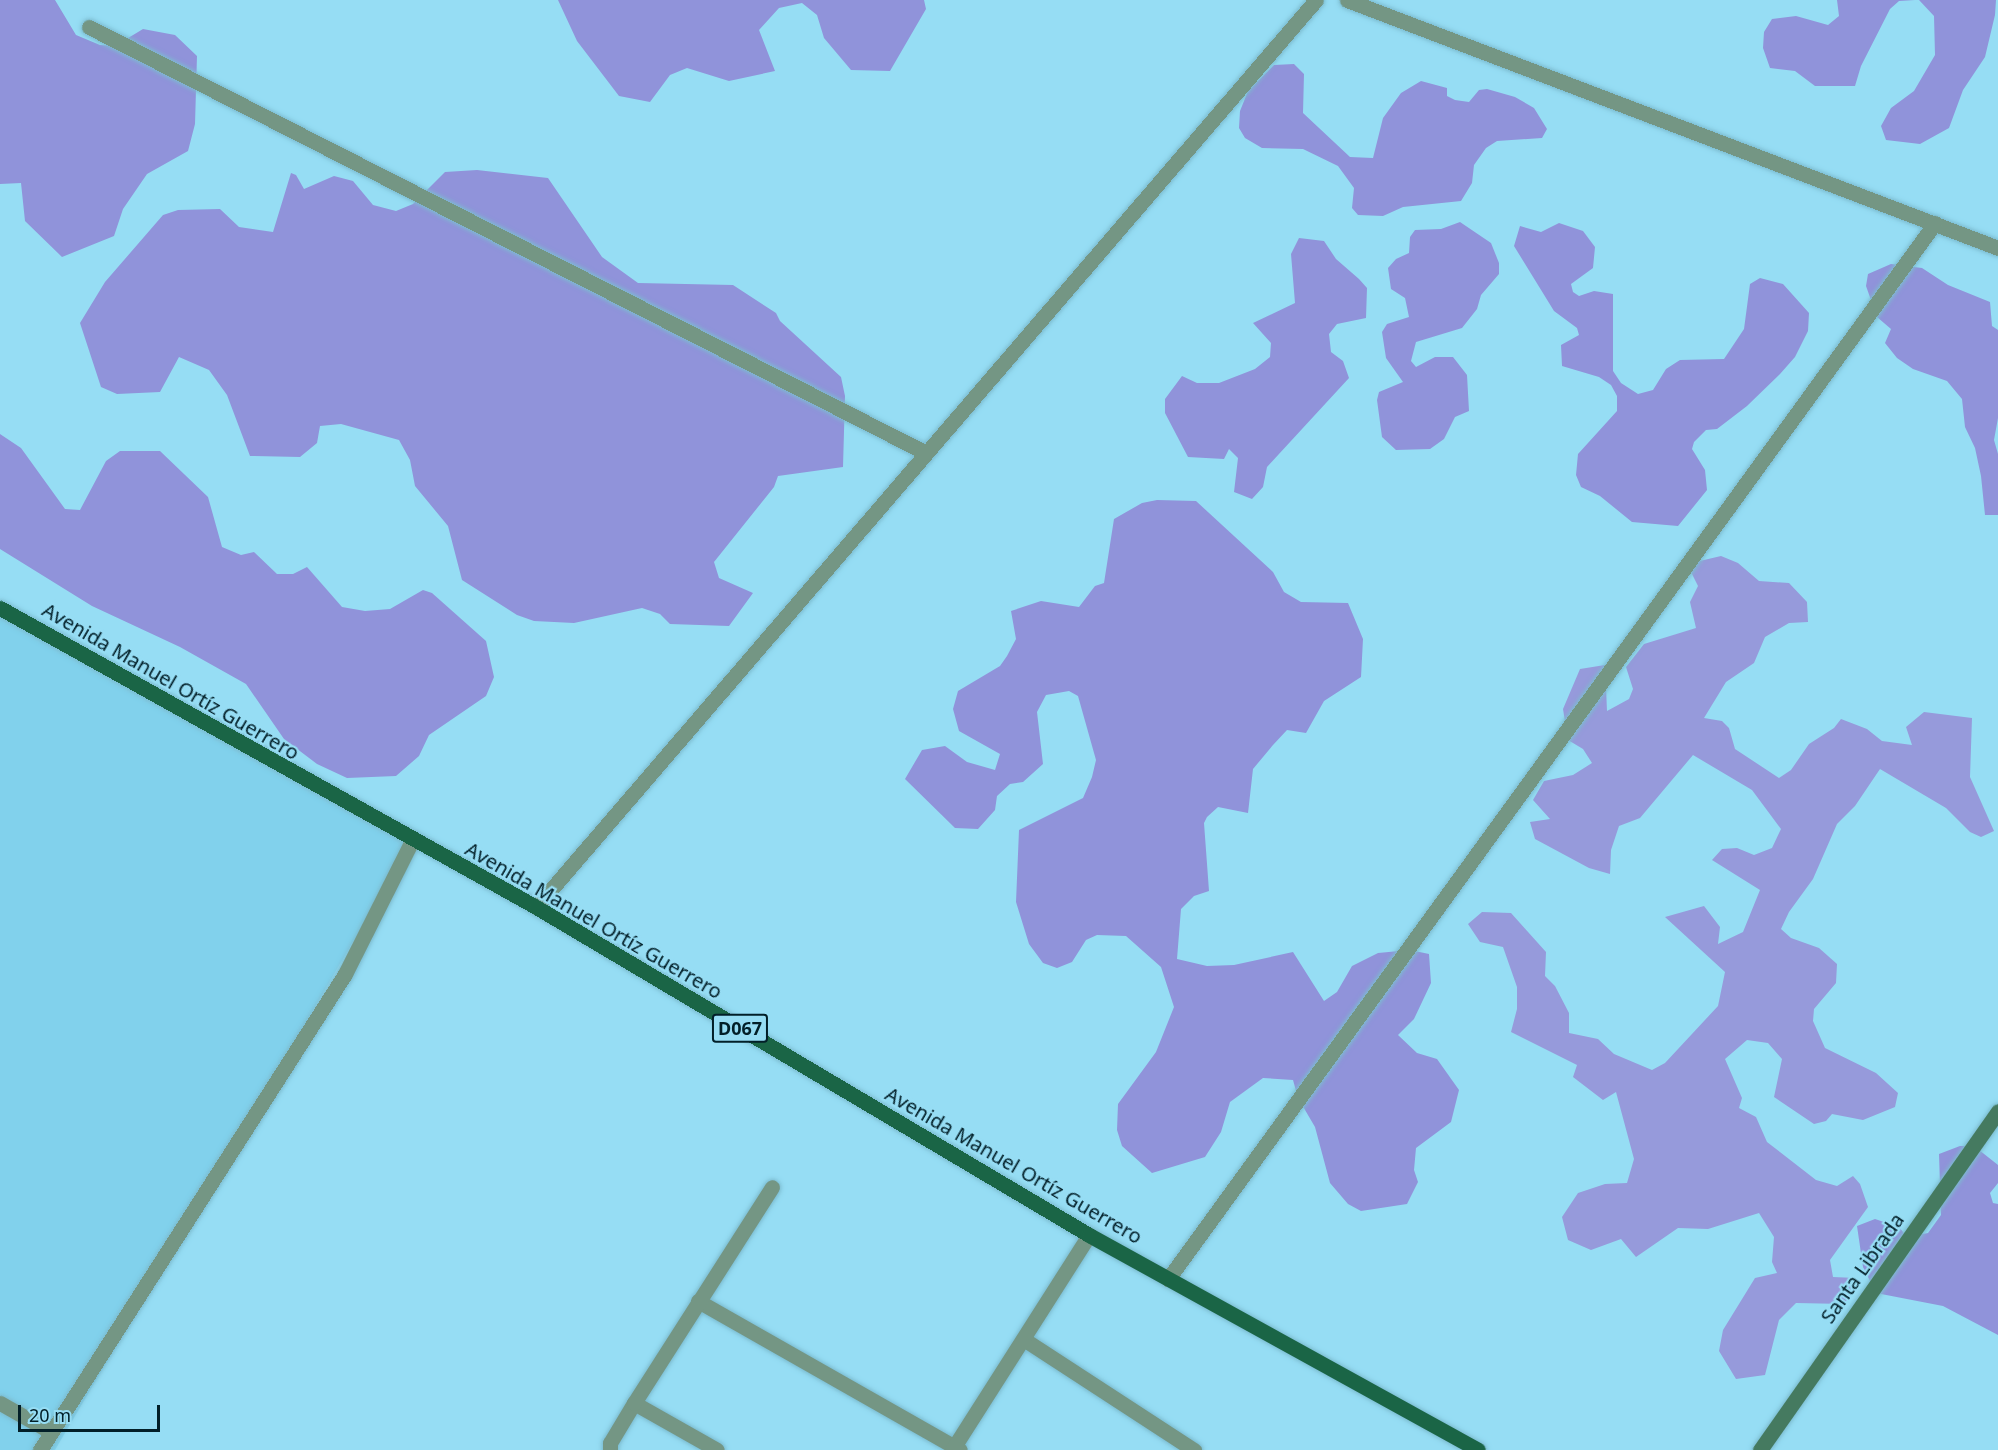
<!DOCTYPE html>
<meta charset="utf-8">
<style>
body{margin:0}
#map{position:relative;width:1998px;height:1450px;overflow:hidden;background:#96ddf4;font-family:"Noto Sans",sans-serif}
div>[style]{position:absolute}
.built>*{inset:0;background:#81d1ec}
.green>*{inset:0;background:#969adb}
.forest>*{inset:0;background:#9093da}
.roads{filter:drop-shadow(0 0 2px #7bbbcf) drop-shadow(0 0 2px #7bbbcf)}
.lane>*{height:15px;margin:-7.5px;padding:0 7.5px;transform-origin:7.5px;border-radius:7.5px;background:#749684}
.street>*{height:15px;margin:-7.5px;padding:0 7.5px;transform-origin:7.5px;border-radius:7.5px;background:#749684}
.secondary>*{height:15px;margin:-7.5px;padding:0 7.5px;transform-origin:7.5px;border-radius:7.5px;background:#457a60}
.primary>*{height:15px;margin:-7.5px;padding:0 7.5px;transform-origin:7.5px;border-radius:7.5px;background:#1a6546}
span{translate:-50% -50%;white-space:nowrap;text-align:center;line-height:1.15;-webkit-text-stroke:4.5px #96ddf4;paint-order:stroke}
.shield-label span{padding:2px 4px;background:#96ddf4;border:2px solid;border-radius:4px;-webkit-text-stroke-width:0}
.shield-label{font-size:18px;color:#021f28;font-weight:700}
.street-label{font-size:20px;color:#021f28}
.scale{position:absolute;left:18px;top:1405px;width:142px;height:27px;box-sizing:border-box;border:3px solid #021f28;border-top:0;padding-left:8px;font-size:18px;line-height:21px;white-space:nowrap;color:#021f28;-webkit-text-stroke:4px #96ddf4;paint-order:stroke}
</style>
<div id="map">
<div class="built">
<i style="clip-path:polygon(0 607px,412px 841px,55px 1450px,0 1450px)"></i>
</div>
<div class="green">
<i style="clip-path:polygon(1721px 556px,1738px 563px,1759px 581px,1789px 583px,1807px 602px,1808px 622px,1789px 623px,1765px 637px,1754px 663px,1726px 682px,1704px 718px,1722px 721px,1729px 728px,1735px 749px,1779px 778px,1791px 770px,1809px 744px,1834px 728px,1841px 719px,1867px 729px,1882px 741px,1912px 745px,1906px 727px,1924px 712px,1972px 718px,1970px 777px,1994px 831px,1981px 837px,1970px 832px,1946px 808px,1880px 769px,1855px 806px,1837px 824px,1813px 879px,1789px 912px,1781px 929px,1791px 938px,1819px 948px,1837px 964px,1836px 983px,1814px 1009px,1813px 1021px,1825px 1048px,1876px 1073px,1898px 1093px,1895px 1107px,1863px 1120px,1832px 1114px,1826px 1121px,1814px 1124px,1774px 1097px,1782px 1059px,1768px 1043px,1747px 1040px,1725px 1059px,1742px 1098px,1739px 1108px,1756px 1117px,1767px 1142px,1816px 1180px,1837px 1186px,1853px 1176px,1860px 1184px,1868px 1207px,1830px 1260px,1833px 1277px,1856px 1278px,1845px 1304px,1796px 1303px,1779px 1320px,1765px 1375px,1736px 1379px,1719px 1351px,1723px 1330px,1755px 1278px,1777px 1273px,1772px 1262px,1774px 1237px,1759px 1213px,1708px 1229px,1678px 1228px,1636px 1257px,1621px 1239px,1591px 1250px,1568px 1240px,1562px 1217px,1578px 1193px,1605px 1184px,1627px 1183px,1634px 1159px,1616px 1092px,1603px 1100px,1573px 1077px,1577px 1065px,1511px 1032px,1517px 1009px,1517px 987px,1503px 947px,1480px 942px,1468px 924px,1482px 912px,1511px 913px,1546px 952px,1545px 976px,1555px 986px,1569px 1013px,1569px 1033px,1598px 1039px,1614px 1054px,1652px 1070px,1665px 1063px,1718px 1006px,1725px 972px,1665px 917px,1704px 906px,1720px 927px,1718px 944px,1743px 932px,1760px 890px,1712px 860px,1722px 849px,1737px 848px,1754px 855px,1772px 848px,1781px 829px,1752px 790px,1693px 755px,1640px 818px,1619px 826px,1611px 850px,1610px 874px,1589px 868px,1535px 839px,1530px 822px,1550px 819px,1533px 800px,1544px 781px,1573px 775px,1592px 763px,1583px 749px,1568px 740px,1563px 709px,1580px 669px,1605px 665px,1607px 711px,1629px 699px,1633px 689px,1626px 667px,1644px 644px,1696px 628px,1690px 602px,1698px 586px,1687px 564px)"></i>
</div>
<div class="forest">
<i style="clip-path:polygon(0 0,55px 0,76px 35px,100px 45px,115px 46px,143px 29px,175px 35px,197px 56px,195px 124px,188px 151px,147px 174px,123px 209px,114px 236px,62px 257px,25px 221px,21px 183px,0 184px)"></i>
<i style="clip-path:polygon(558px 0,924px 0,926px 9px,890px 71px,851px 70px,824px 38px,817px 15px,802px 3px,779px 8px,759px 30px,775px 71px,729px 81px,687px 68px,670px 75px,650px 102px,619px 96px,577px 41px)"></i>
<i style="clip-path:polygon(1837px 0,1915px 0,1899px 1px,1890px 9px,1861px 66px,1855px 86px,1815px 86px,1795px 71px,1770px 68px,1763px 48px,1764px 32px,1772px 19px,1796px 16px,1828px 25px,1839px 16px)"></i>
<i style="clip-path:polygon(1919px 0,1996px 0,1995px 15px,1985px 57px,1963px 90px,1949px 128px,1920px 144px,1886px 140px,1881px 126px,1891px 108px,1914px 91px,1935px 55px,1934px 16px)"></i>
<i style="clip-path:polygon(1294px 64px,1304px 74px,1303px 113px,1350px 157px,1373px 158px,1383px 118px,1401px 93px,1421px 81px,1447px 88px,1447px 96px,1455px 100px,1469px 102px,1479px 90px,1487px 89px,1515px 97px,1534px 108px,1547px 129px,1542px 138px,1497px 141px,1486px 148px,1474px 165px,1472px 183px,1461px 201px,1403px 207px,1383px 216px,1358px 215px,1352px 208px,1354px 188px,1338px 166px,1303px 149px,1262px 148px,1245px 138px,1239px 128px,1240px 111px,1248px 91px,1274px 65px)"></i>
<i style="clip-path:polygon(477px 170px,548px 178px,602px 257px,638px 283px,733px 285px,776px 313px,780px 321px,841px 377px,845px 396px,843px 467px,778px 476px,774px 487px,714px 562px,719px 578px,753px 593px,729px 626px,670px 624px,660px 614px,642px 608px,574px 623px,534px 621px,517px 615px,462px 580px,448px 526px,415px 486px,410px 460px,399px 440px,341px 424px,320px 426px,317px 443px,300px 457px,250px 456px,227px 395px,209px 370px,179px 357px,160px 392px,117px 394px,101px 387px,80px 323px,105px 282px,163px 215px,178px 210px,220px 209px,239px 227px,273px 232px,291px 173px,296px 175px,304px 189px,334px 176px,353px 181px,373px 205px,396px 211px,413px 204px,445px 172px)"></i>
<i style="clip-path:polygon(1460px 222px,1491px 243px,1499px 263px,1499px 274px,1481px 295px,1477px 309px,1462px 328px,1416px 342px,1411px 361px,1416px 367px,1435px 357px,1453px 357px,1467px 375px,1469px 411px,1455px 417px,1444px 439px,1430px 449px,1396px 450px,1382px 437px,1377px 400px,1379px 392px,1403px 382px,1386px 358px,1382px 332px,1387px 324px,1409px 317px,1405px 298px,1391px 289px,1388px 268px,1396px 259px,1409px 253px,1410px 237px,1415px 230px,1441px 229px)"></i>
<i style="clip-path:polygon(1559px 223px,1583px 231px,1595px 247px,1593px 268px,1571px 284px,1573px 292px,1579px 296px,1594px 291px,1613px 294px,1613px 371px,1621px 383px,1638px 394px,1653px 390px,1666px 369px,1680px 360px,1724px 359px,1744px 329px,1750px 284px,1760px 278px,1783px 284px,1809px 313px,1808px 331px,1795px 357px,1780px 374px,1747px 406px,1717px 429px,1706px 430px,1694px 442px,1692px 449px,1705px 470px,1707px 490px,1678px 526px,1632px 522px,1600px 496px,1581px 487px,1576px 475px,1578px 454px,1617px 411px,1617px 396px,1611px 385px,1599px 377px,1562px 366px,1561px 345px,1579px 335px,1577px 328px,1554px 311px,1514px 246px,1520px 226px,1541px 232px)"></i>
<i style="clip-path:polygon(1299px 238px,1324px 241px,1336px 259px,1359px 279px,1367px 288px,1366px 318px,1337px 324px,1329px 334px,1331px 352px,1343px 361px,1349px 378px,1267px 467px,1263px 487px,1252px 499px,1234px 492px,1238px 458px,1229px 449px,1224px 459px,1188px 457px,1165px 413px,1165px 399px,1182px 376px,1197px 383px,1219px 383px,1255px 369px,1270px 357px,1271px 343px,1253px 323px,1295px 303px,1291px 254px)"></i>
<i style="clip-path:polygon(1891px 264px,1922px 268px,1948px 285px,1990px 302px,1992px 326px,1998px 330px,1998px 418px,1994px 440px,1998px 454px,1998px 515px,1985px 515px,1981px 476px,1975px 448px,1965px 427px,1962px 399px,1947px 381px,1913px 369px,1897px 358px,1885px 343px,1891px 329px,1877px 317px,1866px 286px,1868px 274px)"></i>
<i style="clip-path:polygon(0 434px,21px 448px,65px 509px,80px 510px,106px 461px,120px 451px,160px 451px,208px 497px,222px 547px,241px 555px,254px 552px,277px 574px,293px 574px,307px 567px,342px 607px,365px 611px,390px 609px,423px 590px,432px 593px,486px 641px,494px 677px,486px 696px,429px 735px,419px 756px,396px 776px,347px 778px,317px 764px,284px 739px,246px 684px,180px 647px,92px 606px,0 549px)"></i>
<i style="clip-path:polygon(1157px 500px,1196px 501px,1273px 572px,1284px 592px,1301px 602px,1348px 603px,1363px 639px,1361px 677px,1324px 701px,1306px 733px,1287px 730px,1273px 745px,1253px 769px,1248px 813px,1218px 807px,1207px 817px,1204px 823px,1209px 891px,1194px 896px,1181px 909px,1177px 959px,1207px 966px,1234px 965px,1293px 952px,1324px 1001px,1337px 992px,1352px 966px,1378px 953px,1410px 950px,1429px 954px,1431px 983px,1414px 1019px,1398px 1035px,1417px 1053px,1437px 1059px,1459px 1090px,1451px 1122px,1416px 1148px,1414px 1170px,1418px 1182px,1407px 1204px,1361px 1211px,1348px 1204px,1330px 1183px,1315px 1127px,1298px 1098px,1293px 1080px,1263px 1078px,1230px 1102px,1221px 1132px,1205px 1157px,1152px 1173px,1122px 1146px,1117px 1130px,1118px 1104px,1156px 1052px,1174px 1007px,1161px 967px,1126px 936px,1097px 935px,1086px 940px,1072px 962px,1057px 968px,1043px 963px,1029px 944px,1016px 902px,1019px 830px,1083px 798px,1092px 777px,1096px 760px,1078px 696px,1069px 691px,1046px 695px,1037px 712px,1043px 764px,1023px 782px,1010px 784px,997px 796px,995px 810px,978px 829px,955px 828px,905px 779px,922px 750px,945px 746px,967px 762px,995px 770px,1000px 754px,959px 731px,953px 709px,958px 691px,1000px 666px,1007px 656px,1016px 639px,1011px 611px,1041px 601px,1079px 607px,1095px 586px,1104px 583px,1114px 519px,1142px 503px)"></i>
<i style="clip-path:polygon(1960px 1146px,1974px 1146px,1998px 1165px,1998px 1183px,1990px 1193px,1993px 1203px,1998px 1204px,1998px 1335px,1943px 1306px,1876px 1293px,1863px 1267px,1857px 1226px,1875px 1219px,1899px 1227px,1907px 1237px,1928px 1233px,1941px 1215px,1939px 1154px)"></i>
</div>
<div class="roads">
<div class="lane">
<i style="left:698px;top:1301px;width:301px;rotate:29.6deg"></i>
<i style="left:1025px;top:1340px;width:202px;rotate:33.1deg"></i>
<i style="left:0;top:1403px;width:59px;rotate:29.6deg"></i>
<i style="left:634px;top:1403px;width:95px;rotate:29.5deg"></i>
<i style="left:40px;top:1450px;width:565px;rotate:-57.35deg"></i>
<i style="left:345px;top:974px;width:149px;rotate:-63.3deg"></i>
<i style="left:610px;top:1450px;width:7px;rotate:-90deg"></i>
<i style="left:610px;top:1443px;width:47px;rotate:-59deg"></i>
<i style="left:634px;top:1403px;width:256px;rotate:-57.4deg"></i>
<i style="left:952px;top:1450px;width:255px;rotate:-57.5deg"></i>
</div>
<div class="street">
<i style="left:1347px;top:0;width:697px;rotate:20.85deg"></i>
<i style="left:89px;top:27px;width:939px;rotate:26.97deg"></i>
<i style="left:536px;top:907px;width:1196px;rotate:-49.31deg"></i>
<i style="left:1168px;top:1279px;width:1305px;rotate:-54.01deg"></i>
</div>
<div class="secondary">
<i style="left:1760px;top:1450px;width:414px;rotate:-54.9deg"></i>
</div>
<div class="primary">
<i style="left:0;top:608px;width:614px;rotate:29.15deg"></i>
<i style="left:536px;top:907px;width:643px;rotate:30.67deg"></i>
<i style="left:1089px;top:1235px;width:444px;rotate:28.9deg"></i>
</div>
</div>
<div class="shield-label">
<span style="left:740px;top:1028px">D067</span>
</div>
<div class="street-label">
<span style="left:171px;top:681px;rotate:30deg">Avenida Manuel Ortíz Guerrero</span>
<span style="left:594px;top:920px;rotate:30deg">Avenida Manuel Ortíz Guerrero</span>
<span style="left:1014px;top:1165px;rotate:30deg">Avenida Manuel Ortíz Guerrero</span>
<span style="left:1862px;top:1268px;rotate:-55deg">Santa Librada</span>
</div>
<div class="scale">20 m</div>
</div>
